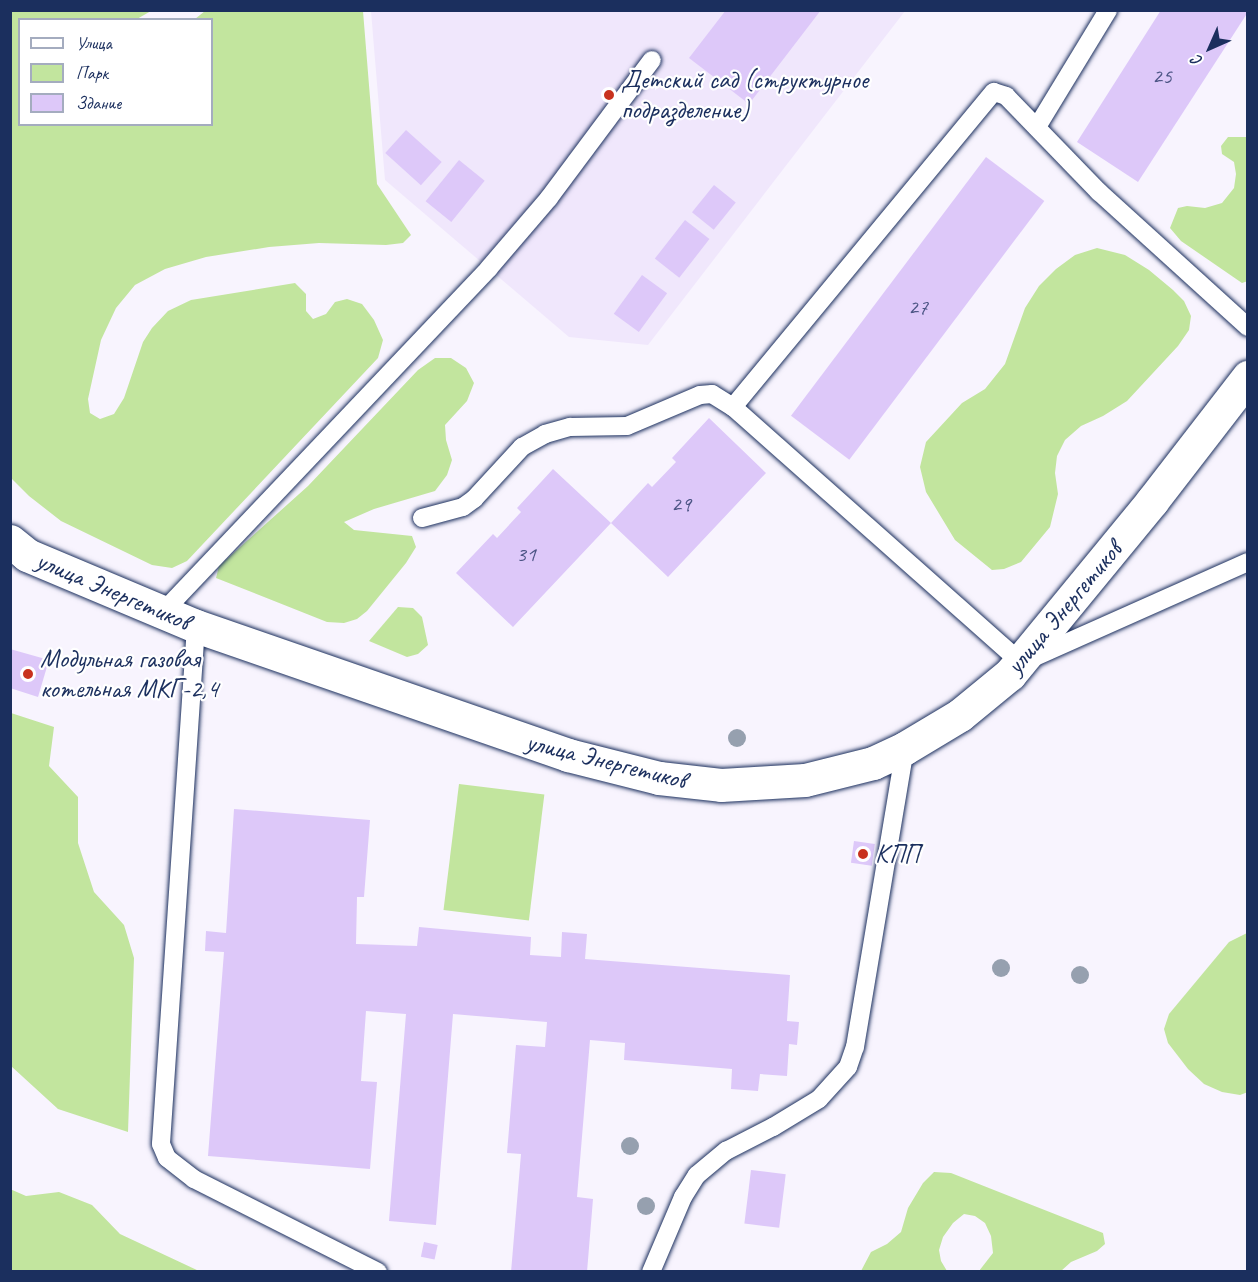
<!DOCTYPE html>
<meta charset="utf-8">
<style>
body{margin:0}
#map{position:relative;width:1258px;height:1282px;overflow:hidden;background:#f8f4fe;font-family:Caveat,sans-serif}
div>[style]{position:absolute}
.built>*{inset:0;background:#f0e7fc}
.green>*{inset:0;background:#c2e59e;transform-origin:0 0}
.building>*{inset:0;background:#ddc8f9;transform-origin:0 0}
.roads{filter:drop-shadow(0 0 2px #1b2f5e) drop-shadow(0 0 2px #1b2f5e)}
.service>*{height:18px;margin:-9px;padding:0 9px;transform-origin:9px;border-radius:9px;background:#fff}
.minor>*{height:33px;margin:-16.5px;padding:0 16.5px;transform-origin:16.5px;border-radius:16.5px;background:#fff}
.trees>*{width:18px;height:18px;margin:-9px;border-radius:50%;background:#96a0af}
.dots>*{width:16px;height:16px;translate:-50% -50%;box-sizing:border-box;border:3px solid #fff;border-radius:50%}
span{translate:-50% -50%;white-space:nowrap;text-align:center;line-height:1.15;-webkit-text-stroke:4.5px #fff;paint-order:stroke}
.number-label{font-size:22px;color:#4c5585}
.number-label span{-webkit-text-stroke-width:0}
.poi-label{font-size:26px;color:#1b2f5e}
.left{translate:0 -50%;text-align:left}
.street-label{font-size:26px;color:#1b2f5e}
.frame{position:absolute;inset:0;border:12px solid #1b2f5e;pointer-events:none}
.legend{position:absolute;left:18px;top:18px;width:195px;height:108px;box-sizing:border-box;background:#fff;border:2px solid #a4acbf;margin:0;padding:8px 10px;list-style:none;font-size:18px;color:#1b2f5e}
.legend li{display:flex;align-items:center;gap:12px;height:30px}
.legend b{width:30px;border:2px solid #a4acbf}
.north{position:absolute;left:1180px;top:18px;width:60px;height:60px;-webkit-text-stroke:4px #fff;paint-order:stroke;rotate:225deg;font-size:16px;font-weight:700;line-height:24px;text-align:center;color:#1b2f5e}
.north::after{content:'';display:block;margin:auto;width:21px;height:27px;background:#1b2f5e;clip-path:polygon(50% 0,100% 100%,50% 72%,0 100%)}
</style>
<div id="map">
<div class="built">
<i style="clip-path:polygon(371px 11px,905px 11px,648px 345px,569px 337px,385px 180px)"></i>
</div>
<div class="green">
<i style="clip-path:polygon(10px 11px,151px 11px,137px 19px,20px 20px,20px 124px,212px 124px,212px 20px,195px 19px,205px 11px,363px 11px,377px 184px,411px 235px,403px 243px,386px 245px,319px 243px,269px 247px,206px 257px,165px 269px,135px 285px,116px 308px,101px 340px,88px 399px,90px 413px,100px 419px,114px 414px,124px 398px,143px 342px,152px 328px,168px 311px,191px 300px,295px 283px,306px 294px,306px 311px,313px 319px,326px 314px,335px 302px,347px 299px,362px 304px,374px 320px,383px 340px,378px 358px,187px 561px,172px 568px,152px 565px,61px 521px,29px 496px,11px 478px)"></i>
<i style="clip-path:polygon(1228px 137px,1247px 137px,1248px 281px,1242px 283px,1181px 241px,1170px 228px,1178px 208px,1187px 206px,1205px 208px,1222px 203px,1234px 188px,1236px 174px,1234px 162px,1222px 154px,1221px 146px)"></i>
<i style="clip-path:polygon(1097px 248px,1125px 255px,1149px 270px,1173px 290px,1184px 301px,1191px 316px,1189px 330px,1178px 346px,1127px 401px,1103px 416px,1081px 426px,1065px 440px,1057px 456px,1055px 473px,1058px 494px,1050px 527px,1021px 562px,1004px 569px,992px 570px,955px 540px,926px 492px,920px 467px,926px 442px,962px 403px,985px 389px,1005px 364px,1025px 308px,1039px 286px,1056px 269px,1075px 255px)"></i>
<i style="clip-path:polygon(435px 358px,451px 358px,466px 368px,474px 383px,467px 401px,445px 425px,446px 440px,452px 460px,447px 475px,435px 491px,374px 509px,344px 522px,354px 530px,412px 536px,416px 547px,406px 563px,367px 611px,357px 619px,344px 623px,327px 622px,216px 578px,219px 566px,308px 486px,418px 370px)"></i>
<i style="clip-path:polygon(398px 607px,413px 608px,422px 617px,428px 645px,418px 654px,407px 657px,369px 641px)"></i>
<i style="clip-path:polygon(11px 713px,54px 727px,49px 766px,78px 797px,78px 843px,94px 892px,124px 925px,134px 958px,128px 1132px,58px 1109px,11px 1066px)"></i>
<i style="left:459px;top:784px;width:86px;height:127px;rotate:7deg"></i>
<i style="clip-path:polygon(1247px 933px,1248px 1092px,1240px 1095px,1222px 1092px,1204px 1084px,1188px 1069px,1168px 1043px,1164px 1029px,1169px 1014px,1229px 942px)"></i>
<i style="clip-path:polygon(934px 1172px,951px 1173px,1103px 1233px,1105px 1244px,1097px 1251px,1071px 1262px,1061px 1271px,979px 1271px,993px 1253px,991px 1236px,985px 1223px,975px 1216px,964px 1214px,953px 1223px,943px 1237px,939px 1250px,941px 1261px,947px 1271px,861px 1271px,871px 1252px,887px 1244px,901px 1232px,908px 1208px,923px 1183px)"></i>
<i style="clip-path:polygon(10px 1189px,26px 1196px,59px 1192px,92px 1205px,120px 1234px,199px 1271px,11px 1271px)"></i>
</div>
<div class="building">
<i style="clip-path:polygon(726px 10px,821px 10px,749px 104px,689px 58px)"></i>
<i style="clip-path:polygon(1161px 10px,1248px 12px,1138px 182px,1077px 142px)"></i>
<i style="left:406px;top:130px;width:48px;height:31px;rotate:42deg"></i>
<i style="left:986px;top:157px;width:73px;height:324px;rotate:37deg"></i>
<i style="left:459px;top:160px;width:33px;height:53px;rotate:39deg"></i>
<i style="left:714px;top:185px;width:28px;height:35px;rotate:39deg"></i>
<i style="left:685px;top:220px;width:31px;height:49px;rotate:38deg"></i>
<i style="left:642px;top:275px;width:31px;height:48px;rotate:36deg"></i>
<i style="clip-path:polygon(709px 418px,766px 473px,668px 577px,611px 523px,648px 483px,652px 487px,676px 462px,672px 458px)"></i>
<i style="clip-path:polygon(553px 469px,611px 523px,513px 627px,456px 573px,493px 534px,497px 538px,521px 512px,517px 508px)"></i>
<i style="clip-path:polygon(10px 649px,49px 660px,38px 697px,10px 688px)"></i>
<i style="clip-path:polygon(234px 809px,370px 820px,364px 897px,357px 897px,356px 944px,417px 946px,419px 927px,531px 937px,530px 955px,561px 957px,562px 932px,587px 934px,585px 959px,790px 975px,787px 1021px,799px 1022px,797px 1045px,789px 1044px,787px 1076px,760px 1074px,758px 1091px,731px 1089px,732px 1069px,624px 1060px,625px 1043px,590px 1040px,577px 1197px,593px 1199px,587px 1272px,511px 1272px,521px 1154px,507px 1153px,516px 1045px,545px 1047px,547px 1022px,453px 1014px,436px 1225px,389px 1221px,406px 1014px,366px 1011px,361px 1081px,377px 1082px,370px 1169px,208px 1156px,224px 952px,205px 951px,206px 931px,226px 933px)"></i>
<i style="left:854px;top:841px;width:21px;height:22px;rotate:8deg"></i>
<i style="left:751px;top:1170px;width:35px;height:54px;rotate:7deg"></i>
<i style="left:424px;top:1242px;width:14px;height:15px;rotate:12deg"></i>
</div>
<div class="roads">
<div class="service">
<i style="left:1037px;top:127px;width:137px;rotate:-58.7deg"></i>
<i style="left:733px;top:407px;width:409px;rotate:-50.4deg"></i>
<i style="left:994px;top:92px;width:13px;rotate:18deg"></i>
<i style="left:1006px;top:96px;width:134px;rotate:45.9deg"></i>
<i style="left:1099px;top:192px;width:201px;rotate:42.2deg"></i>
<i style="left:422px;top:518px;width:42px;rotate:-15deg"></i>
<i style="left:463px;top:507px;width:14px;rotate:-36deg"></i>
<i style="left:474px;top:499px;width:71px;rotate:-47.3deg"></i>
<i style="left:522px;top:447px;width:26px;rotate:-29deg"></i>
<i style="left:545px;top:434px;width:26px;rotate:-16deg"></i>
<i style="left:570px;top:427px;width:57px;rotate:-1deg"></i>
<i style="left:627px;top:426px;width:79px;rotate:-23deg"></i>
<i style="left:700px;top:395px;width:12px;rotate:-5deg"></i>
<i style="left:712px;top:394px;width:25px;rotate:32deg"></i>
<i style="left:733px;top:407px;width:385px;rotate:41.6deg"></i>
<i style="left:1021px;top:663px;width:248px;rotate:-24deg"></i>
<i style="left:162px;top:613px;width:475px;rotate:-46.5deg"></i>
<i style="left:489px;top:268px;width:92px;rotate:-49.4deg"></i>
<i style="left:549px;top:198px;width:172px;rotate:-53.3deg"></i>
<i style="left:196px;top:626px;width:519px;rotate:93.87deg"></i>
<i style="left:161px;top:1144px;width:15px;rotate:67deg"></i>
<i style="left:167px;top:1158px;width:34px;rotate:38deg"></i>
<i style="left:194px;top:1179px;width:206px;rotate:26.8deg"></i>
<i style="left:651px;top:1272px;width:82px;rotate:-66.9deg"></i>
<i style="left:683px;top:1197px;width:26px;rotate:-58deg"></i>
<i style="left:697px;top:1175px;width:38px;rotate:-40deg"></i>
<i style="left:726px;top:1151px;width:53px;rotate:-27.1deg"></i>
<i style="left:773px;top:1127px;width:54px;rotate:-31.3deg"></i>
<i style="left:819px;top:1099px;width:43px;rotate:-47.8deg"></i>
<i style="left:848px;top:1067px;width:21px;rotate:-71deg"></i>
<i style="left:855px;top:1047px;width:303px;rotate:-80.5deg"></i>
</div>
<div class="minor">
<i style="left:10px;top:541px;width:22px;rotate:39deg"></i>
<i style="left:27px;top:555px;width:183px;rotate:22.8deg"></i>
<i style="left:196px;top:626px;width:394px;rotate:19.1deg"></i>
<i style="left:568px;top:755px;width:94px;rotate:14.2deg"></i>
<i style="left:659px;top:778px;width:62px;rotate:6.4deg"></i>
<i style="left:721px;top:785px;width:84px;rotate:-3.4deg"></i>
<i style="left:805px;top:780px;width:70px;rotate:-14deg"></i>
<i style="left:873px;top:763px;width:35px;rotate:-25deg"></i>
<i style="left:905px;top:748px;width:64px;rotate:-31deg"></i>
<i style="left:960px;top:715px;width:65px;rotate:-39.4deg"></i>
<i style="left:1010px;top:674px;width:224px;rotate:-50.6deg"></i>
<i style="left:1152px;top:501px;width:157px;rotate:-52.3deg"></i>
</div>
</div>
<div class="trees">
<i style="left:737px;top:738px"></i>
<i style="left:1001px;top:968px"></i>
<i style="left:1080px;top:975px"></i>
<i style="left:630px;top:1146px"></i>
<i style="left:646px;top:1206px"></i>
</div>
<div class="dots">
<i style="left:609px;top:95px;background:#c8321e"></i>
<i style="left:28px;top:674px;background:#c8321e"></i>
<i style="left:863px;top:854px;background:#c8321e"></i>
</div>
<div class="number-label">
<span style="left:1162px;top:77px">25</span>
<span style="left:918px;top:308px">27</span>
<span style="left:681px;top:505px">29</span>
<span style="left:526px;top:555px">31</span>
</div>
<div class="poi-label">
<span class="left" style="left:621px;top:95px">Детский сад (структурное<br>подразделение)</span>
<span class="left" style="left:40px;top:674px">Модульная газовая<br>котельная МКГ-2,4</span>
<span class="left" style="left:875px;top:854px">КПП</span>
</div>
<div class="street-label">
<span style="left:113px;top:591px;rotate:23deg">улица Энергетиков</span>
<span style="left:1064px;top:608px;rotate:-50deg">улица Энергетиков</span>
<span style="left:606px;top:761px;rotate:14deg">улица Энергетиков</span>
</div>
<div class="frame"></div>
<ul class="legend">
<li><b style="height:8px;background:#fff"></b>Улица</li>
<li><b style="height:16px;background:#c2e59e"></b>Парк</li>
<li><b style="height:16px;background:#ddc8f9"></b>Здание</li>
</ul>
<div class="north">С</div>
</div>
